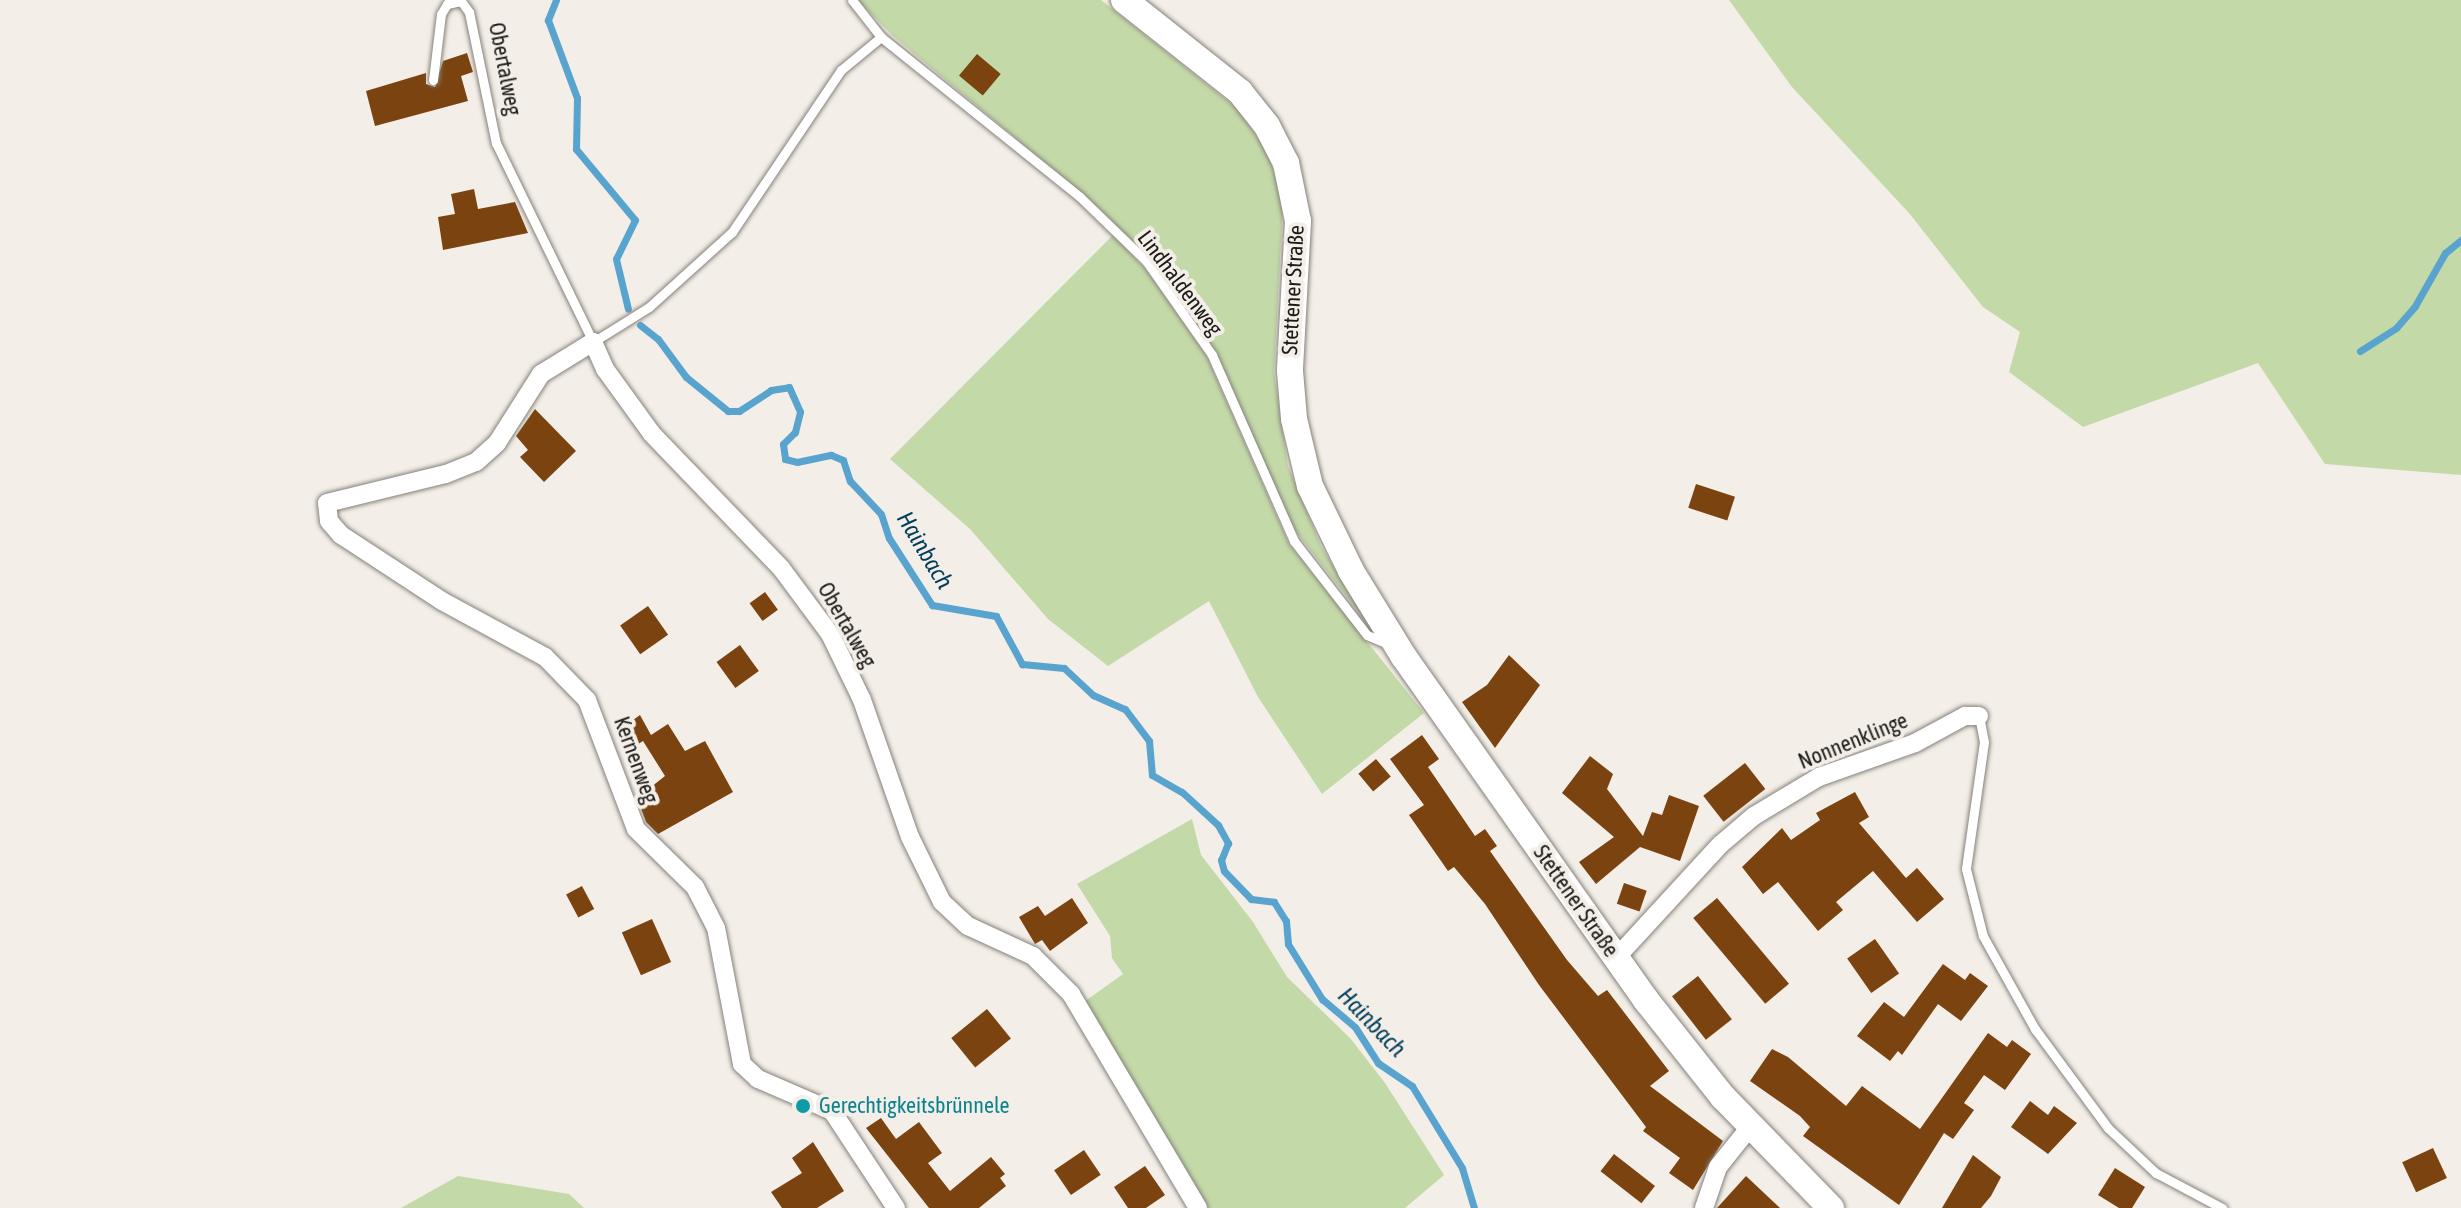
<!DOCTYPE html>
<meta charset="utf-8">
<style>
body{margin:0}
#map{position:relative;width:2461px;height:1208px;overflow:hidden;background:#f3eee7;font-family:"Asap Condensed",sans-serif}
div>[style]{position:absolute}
.green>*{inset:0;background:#c3d9a8}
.stream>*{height:7px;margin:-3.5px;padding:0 3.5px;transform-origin:3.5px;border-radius:3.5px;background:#59a3cf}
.building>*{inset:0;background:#7b430f;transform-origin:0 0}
.roads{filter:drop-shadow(0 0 2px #85817b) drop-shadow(0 0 2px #85817b)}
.lane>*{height:9px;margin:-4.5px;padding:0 4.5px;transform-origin:4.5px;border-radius:4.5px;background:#fff}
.street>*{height:18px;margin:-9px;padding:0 9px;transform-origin:9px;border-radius:9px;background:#fff}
.secondary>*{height:26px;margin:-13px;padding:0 13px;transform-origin:13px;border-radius:13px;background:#fff}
.dots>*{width:22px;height:22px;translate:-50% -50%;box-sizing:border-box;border:4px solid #f3eee7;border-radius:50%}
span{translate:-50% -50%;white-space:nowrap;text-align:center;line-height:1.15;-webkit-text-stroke:8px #f3eee7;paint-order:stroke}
.street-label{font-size:22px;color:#1c1a17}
.culture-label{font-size:22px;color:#0d838f}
.left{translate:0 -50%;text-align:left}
.water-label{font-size:24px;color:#003e5c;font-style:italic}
</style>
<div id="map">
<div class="green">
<i style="clip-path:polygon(858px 0,1101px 0,1240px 111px,1269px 156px,1283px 204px,1274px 372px,1288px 466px,1321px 546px,1368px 624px,1294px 529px,1214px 349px,1162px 272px,1090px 200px,893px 36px)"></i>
<i style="clip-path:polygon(1729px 0,2461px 0,2461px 475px,2325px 464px,2258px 363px,2083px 427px,2009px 372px,2020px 332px,1983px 307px,1909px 213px,1792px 87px)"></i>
<i style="clip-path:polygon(1113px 235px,1148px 272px,1207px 357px,1289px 544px,1424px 713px,1322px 794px,1258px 697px,1209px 601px,1108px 666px,1048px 619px,970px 529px,890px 459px)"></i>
<i style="clip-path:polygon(1192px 819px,1201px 855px,1253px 922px,1287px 977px,1350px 1038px,1385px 1083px,1444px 1175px,1405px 1208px,1204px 1208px,1084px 1002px,1123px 974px,1112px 958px,1110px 936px,1077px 884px)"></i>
<i style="clip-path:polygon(458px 1176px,569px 1194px,584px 1208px,401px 1208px)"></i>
</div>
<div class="stream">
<i style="left:556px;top:0;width:22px;rotate:112deg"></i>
<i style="left:548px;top:20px;width:83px;rotate:69.6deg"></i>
<i style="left:577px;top:98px;width:51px;rotate:91.1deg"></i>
<i style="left:576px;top:149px;width:92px;rotate:50.3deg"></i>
<i style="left:635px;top:220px;width:43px;rotate:116deg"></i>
<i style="left:616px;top:259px;width:51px;rotate:76.5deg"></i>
<i style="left:640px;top:325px;width:23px;rotate:38deg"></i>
<i style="left:658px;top:339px;width:47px;rotate:53.6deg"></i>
<i style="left:686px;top:377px;width:54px;rotate:39deg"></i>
<i style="left:728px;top:411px;width:11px"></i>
<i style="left:739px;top:411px;width:38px;rotate:-33deg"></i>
<i style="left:771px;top:390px;width:18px;rotate:-9deg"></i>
<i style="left:789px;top:387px;width:27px;rotate:66deg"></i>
<i style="left:800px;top:412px;width:21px;rotate:104deg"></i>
<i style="left:795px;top:432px;width:17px;rotate:135deg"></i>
<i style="left:783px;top:444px;width:15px;rotate:82deg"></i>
<i style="left:785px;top:459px;width:12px;rotate:14deg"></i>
<i style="left:797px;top:462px;width:35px;rotate:-12deg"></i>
<i style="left:831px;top:455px;width:13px;rotate:23deg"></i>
<i style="left:843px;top:460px;width:22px;rotate:72deg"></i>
<i style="left:850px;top:481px;width:45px;rotate:46.8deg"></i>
<i style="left:881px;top:514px;width:25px;rotate:72deg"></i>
<i style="left:889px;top:538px;width:80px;rotate:57.3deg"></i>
<i style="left:932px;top:605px;width:65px;rotate:9.8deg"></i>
<i style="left:996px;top:616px;width:55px;rotate:61.6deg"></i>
<i style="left:1022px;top:664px;width:42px;rotate:5.4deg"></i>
<i style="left:1064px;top:668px;width:40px;rotate:43deg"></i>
<i style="left:1093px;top:695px;width:35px;rotate:24deg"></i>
<i style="left:1125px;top:709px;width:40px;rotate:53deg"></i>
<i style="left:1149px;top:741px;width:34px;rotate:85deg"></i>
<i style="left:1152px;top:775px;width:34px;rotate:30deg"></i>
<i style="left:1182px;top:792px;width:49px;rotate:42.5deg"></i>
<i style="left:1218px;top:825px;width:21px;rotate:61deg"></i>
<i style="left:1228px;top:843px;width:18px;rotate:112deg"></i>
<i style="left:1221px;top:860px;width:11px;rotate:75deg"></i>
<i style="left:1224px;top:871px;width:39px;rotate:46deg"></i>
<i style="left:1251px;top:899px;width:23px;rotate:7deg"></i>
<i style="left:1274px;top:902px;width:22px;rotate:58deg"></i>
<i style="left:1286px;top:921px;width:23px;rotate:85deg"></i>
<i style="left:1288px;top:944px;width:65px;rotate:58.3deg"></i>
<i style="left:1322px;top:999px;width:43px;rotate:40.3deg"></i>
<i style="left:1355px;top:1027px;width:43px;rotate:57.4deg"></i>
<i style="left:1378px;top:1063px;width:41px;rotate:34.1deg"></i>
<i style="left:1412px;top:1086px;width:96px;rotate:58.6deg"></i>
<i style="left:1462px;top:1168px;width:42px;rotate:73.3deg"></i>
<i style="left:2360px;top:351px;width:43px;rotate:-32.6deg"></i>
<i style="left:2396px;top:328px;width:29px;rotate:-49deg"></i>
<i style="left:2415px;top:306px;width:61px;rotate:-60.5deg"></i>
<i style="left:2445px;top:253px;width:21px;rotate:-39deg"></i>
</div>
<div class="building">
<i style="clip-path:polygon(467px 53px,473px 72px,461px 76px,468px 101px,375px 126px,366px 91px,426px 73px,426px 84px,435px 87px,443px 61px)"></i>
<i style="left:977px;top:54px;width:31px;height:28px;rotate:40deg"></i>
<i style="clip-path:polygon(474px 189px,478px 209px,515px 202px,528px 233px,443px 250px,438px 217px,455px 214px,451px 194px)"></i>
<i style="clip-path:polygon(535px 409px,576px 451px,544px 482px,520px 457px,528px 450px,516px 436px)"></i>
<i style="left:1696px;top:484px;width:41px;height:25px;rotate:18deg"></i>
<i style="left:765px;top:592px;width:22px;height:19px;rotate:54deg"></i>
<i style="left:648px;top:606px;width:35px;height:34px;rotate:55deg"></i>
<i style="left:740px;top:645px;width:32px;height:29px;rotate:54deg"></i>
<i style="clip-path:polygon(1509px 655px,1540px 685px,1495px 748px,1462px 702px,1487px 685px)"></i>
<i style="clip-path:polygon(640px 715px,651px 735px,668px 724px,685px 751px,705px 741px,733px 792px,658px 834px,646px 822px,637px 798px,665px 776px,643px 741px,632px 748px,619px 730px)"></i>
<i style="clip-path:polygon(1422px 735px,1439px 759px,1428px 767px,1475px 836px,1485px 829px,1497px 846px,1490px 851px,1567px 960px,1598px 996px,1607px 990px,1669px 1071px,1650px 1086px,1723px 1141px,1693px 1190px,1669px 1173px,1680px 1158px,1643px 1131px,1646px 1127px,1539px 985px,1485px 904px,1454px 867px,1448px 871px,1409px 815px,1424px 805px,1390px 759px)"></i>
<i style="clip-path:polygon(1590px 756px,1613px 774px,1607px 789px,1643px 836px,1652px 812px,1662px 815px,1669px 795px,1699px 806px,1680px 861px,1640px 847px,1596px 884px,1579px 862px,1614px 837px,1562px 793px)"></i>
<i style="left:1376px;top:759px;width:23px;height:23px;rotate:50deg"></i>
<i style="left:1745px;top:763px;width:33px;height:53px;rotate:52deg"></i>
<i style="clip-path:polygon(1855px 792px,1869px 817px,1859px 823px,1906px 878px,1917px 868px,1944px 899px,1917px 922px,1873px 871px,1836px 902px,1843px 910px,1818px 931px,1778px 882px,1763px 894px,1742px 867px,1782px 828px,1791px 840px,1820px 820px,1816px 813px)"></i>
<i style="left:1624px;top:883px;width:24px;height:22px;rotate:19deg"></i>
<i style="left:582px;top:886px;width:26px;height:18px;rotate:62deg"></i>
<i style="clip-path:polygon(1072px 898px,1088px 923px,1050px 951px,1042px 940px,1035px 944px,1019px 917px,1038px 906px,1045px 916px)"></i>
<i style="left:1717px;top:898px;width:112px;height:31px;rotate:50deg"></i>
<i style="left:652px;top:919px;width:47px;height:33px;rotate:66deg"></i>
<i style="left:1875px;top:939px;width:42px;height:34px;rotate:55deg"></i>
<i style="clip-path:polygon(1943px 964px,1965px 980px,1970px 973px,1988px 986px,1961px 1021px,1938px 1004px,1902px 1055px,1898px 1051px,1890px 1061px,1857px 1036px,1884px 1002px,1904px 1017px)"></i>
<i style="left:1698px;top:976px;width:55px;height:33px;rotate:52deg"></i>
<i style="left:987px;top:1009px;width:38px;height:46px;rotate:51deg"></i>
<i style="clip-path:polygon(1988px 1033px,2007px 1047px,2012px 1040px,2031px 1054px,2005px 1090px,1984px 1075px,1964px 1103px,1974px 1110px,1953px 1139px,1944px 1133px,1899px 1205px,1803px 1136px,1810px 1127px,1800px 1116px,1750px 1081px,1772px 1049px,1788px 1057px,1846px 1106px,1862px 1086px,1920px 1129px)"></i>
<i style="clip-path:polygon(2030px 1101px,2048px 1115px,2054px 1106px,2077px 1123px,2048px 1154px,2011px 1127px)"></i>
<i style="clip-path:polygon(881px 1118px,896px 1139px,919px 1122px,942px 1153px,928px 1163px,950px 1191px,991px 1157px,1005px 1174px,1000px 1178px,1006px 1186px,979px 1208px,929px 1208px,866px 1128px)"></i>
<i style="clip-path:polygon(813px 1142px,844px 1191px,817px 1208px,782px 1208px,771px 1192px,802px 1173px,792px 1158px)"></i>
<i style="left:2433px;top:1148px;width:33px;height:34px;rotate:65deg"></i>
<i style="left:1084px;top:1150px;width:30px;height:36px;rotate:56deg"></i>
<i style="left:1614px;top:1154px;width:52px;height:22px;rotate:38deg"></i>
<i style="clip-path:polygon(1973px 1155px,2001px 1177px,1991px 1196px,1981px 1208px,1942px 1208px)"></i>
<i style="clip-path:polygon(1145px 1166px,1165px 1195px,1146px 1208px,1128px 1208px,1114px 1187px)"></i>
<i style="clip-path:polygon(2115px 1168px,2145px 1187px,2132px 1208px,2119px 1208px,2098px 1195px)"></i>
<i style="clip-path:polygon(1746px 1176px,1780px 1208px,1717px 1208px)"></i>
</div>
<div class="roads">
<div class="lane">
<i style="left:852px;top:0;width:47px;rotate:51.9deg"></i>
<i style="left:881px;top:37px;width:255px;rotate:38.8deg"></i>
<i style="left:1080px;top:197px;width:93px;rotate:44.1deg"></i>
<i style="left:1147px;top:262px;width:113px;rotate:55deg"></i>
<i style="left:1212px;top:355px;width:203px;rotate:66.2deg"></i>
<i style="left:1294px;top:541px;width:119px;rotate:52.2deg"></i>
<i style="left:1367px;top:635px;width:25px;rotate:23deg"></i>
<i style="left:433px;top:80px;width:66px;rotate:-83.1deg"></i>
<i style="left:441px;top:14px;width:12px;rotate:-59deg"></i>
<i style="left:447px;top:4px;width:14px;rotate:-12deg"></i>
<i style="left:461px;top:1px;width:14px;rotate:54deg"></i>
<i style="left:469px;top:12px;width:134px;rotate:78.4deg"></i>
<i style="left:496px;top:143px;width:221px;rotate:64deg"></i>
<i style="left:593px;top:342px;width:66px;rotate:-32deg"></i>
<i style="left:649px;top:307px;width:112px;rotate:-42.1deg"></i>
<i style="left:732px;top:232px;width:195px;rotate:-56.1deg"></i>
<i style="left:841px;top:70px;width:52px;rotate:-39.5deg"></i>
<i style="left:1979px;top:716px;width:26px;rotate:79deg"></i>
<i style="left:1984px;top:742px;width:128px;rotate:98.1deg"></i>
<i style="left:1966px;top:869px;width:69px;rotate:75.8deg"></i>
<i style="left:1983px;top:936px;width:107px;rotate:60.8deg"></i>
<i style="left:2035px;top:1029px;width:123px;rotate:53.6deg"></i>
<i style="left:2108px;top:1128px;width:66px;rotate:43.2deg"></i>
<i style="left:2156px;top:1173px;width:75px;rotate:27.9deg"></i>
</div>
<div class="street">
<i style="left:1616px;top:958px;width:155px;rotate:-47.4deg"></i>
<i style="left:1721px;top:844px;width:43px;rotate:-40.3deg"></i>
<i style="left:1754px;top:816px;width:76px;rotate:-31deg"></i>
<i style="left:1819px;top:777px;width:102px;rotate:-19.5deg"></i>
<i style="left:1915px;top:743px;width:57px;rotate:-28.4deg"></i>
<i style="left:1965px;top:716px;width:14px"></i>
<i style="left:896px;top:1208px;width:116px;rotate:-123.4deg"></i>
<i style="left:832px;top:1111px;width:81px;rotate:-156.6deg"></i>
<i style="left:758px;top:1079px;width:22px;rotate:-137deg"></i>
<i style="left:742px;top:1064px;width:138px;rotate:-100.8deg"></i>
<i style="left:716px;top:928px;width:46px;rotate:-117.1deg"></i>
<i style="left:695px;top:887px;width:83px;rotate:-135.5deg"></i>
<i style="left:636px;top:829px;width:138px;rotate:-110.8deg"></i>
<i style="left:587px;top:700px;width:60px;rotate:-134.3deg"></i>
<i style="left:545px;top:657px;width:117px;rotate:-151.5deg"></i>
<i style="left:442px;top:601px;width:121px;rotate:-146.8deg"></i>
<i style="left:341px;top:535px;width:18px;rotate:-131deg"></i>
<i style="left:329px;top:521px;width:18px;rotate:-96deg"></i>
<i style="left:327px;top:503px;width:122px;rotate:-13.7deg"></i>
<i style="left:446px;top:474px;width:32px;rotate:-22deg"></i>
<i style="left:476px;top:462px;width:28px;rotate:-42deg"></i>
<i style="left:497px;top:443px;width:82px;rotate:-57.5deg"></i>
<i style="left:541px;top:374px;width:61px;rotate:-31.6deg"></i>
<i style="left:593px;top:342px;width:30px;rotate:66deg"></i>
<i style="left:605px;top:369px;width:80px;rotate:54.1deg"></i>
<i style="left:652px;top:434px;width:186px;rotate:46.1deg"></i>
<i style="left:781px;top:568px;width:82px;rotate:53.4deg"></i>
<i style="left:830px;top:634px;width:73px;rotate:64.1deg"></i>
<i style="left:862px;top:700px;width:145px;rotate:70.7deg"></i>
<i style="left:910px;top:837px;width:72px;rotate:63.8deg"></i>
<i style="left:942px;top:902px;width:35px;rotate:43deg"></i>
<i style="left:968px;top:926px;width:72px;rotate:24.8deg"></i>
<i style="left:1033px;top:956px;width:54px;rotate:45deg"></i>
<i style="left:1071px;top:994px;width:249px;rotate:59.3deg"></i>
<i style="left:1704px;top:1208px;width:43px;rotate:-71.1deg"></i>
<i style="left:1718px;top:1167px;width:51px;rotate:-51.3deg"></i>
</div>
<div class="secondary">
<i style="left:1124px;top:0;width:148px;rotate:38.4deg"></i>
<i style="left:1240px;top:92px;width:43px;rotate:51.5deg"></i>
<i style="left:1267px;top:126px;width:42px;rotate:62.8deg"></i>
<i style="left:1286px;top:163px;width:59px;rotate:78.3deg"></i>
<i style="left:1298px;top:221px;width:150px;rotate:93.1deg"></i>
<i style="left:1290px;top:371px;width:48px;rotate:85.2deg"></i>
<i style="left:1294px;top:419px;width:69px;rotate:76.6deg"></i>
<i style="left:1310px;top:486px;width:94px;rotate:64.2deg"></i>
<i style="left:1351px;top:571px;width:101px;rotate:58.4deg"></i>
<i style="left:1404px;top:657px;width:420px;rotate:54.8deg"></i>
<i style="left:1646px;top:1000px;width:124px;rotate:51.6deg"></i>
<i style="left:1723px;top:1097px;width:155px;rotate:45.8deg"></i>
</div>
</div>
<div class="dots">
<i style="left:803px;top:1106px;background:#0f9aa8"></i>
</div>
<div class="street-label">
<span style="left:505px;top:69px;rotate:79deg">Obertalweg</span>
<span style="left:1180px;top:283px;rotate:53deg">Lindhaldenweg</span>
<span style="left:1293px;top:290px;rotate:-87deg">Stettener Straße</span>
<span style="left:847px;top:625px;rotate:60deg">Obertalweg</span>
<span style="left:1853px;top:741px;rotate:-22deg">Nonnenklinge</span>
<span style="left:636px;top:760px;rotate:70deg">Kernenweg</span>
<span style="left:1576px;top:901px;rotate:55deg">Stettener Straße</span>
</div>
<div class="culture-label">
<span class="left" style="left:819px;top:1106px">Gerechtigkeitsbrünnele</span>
</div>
<div class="water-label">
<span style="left:925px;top:550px;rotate:59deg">Hainbach</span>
<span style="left:1372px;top:1022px;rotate:46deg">Hainbach</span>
</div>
</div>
